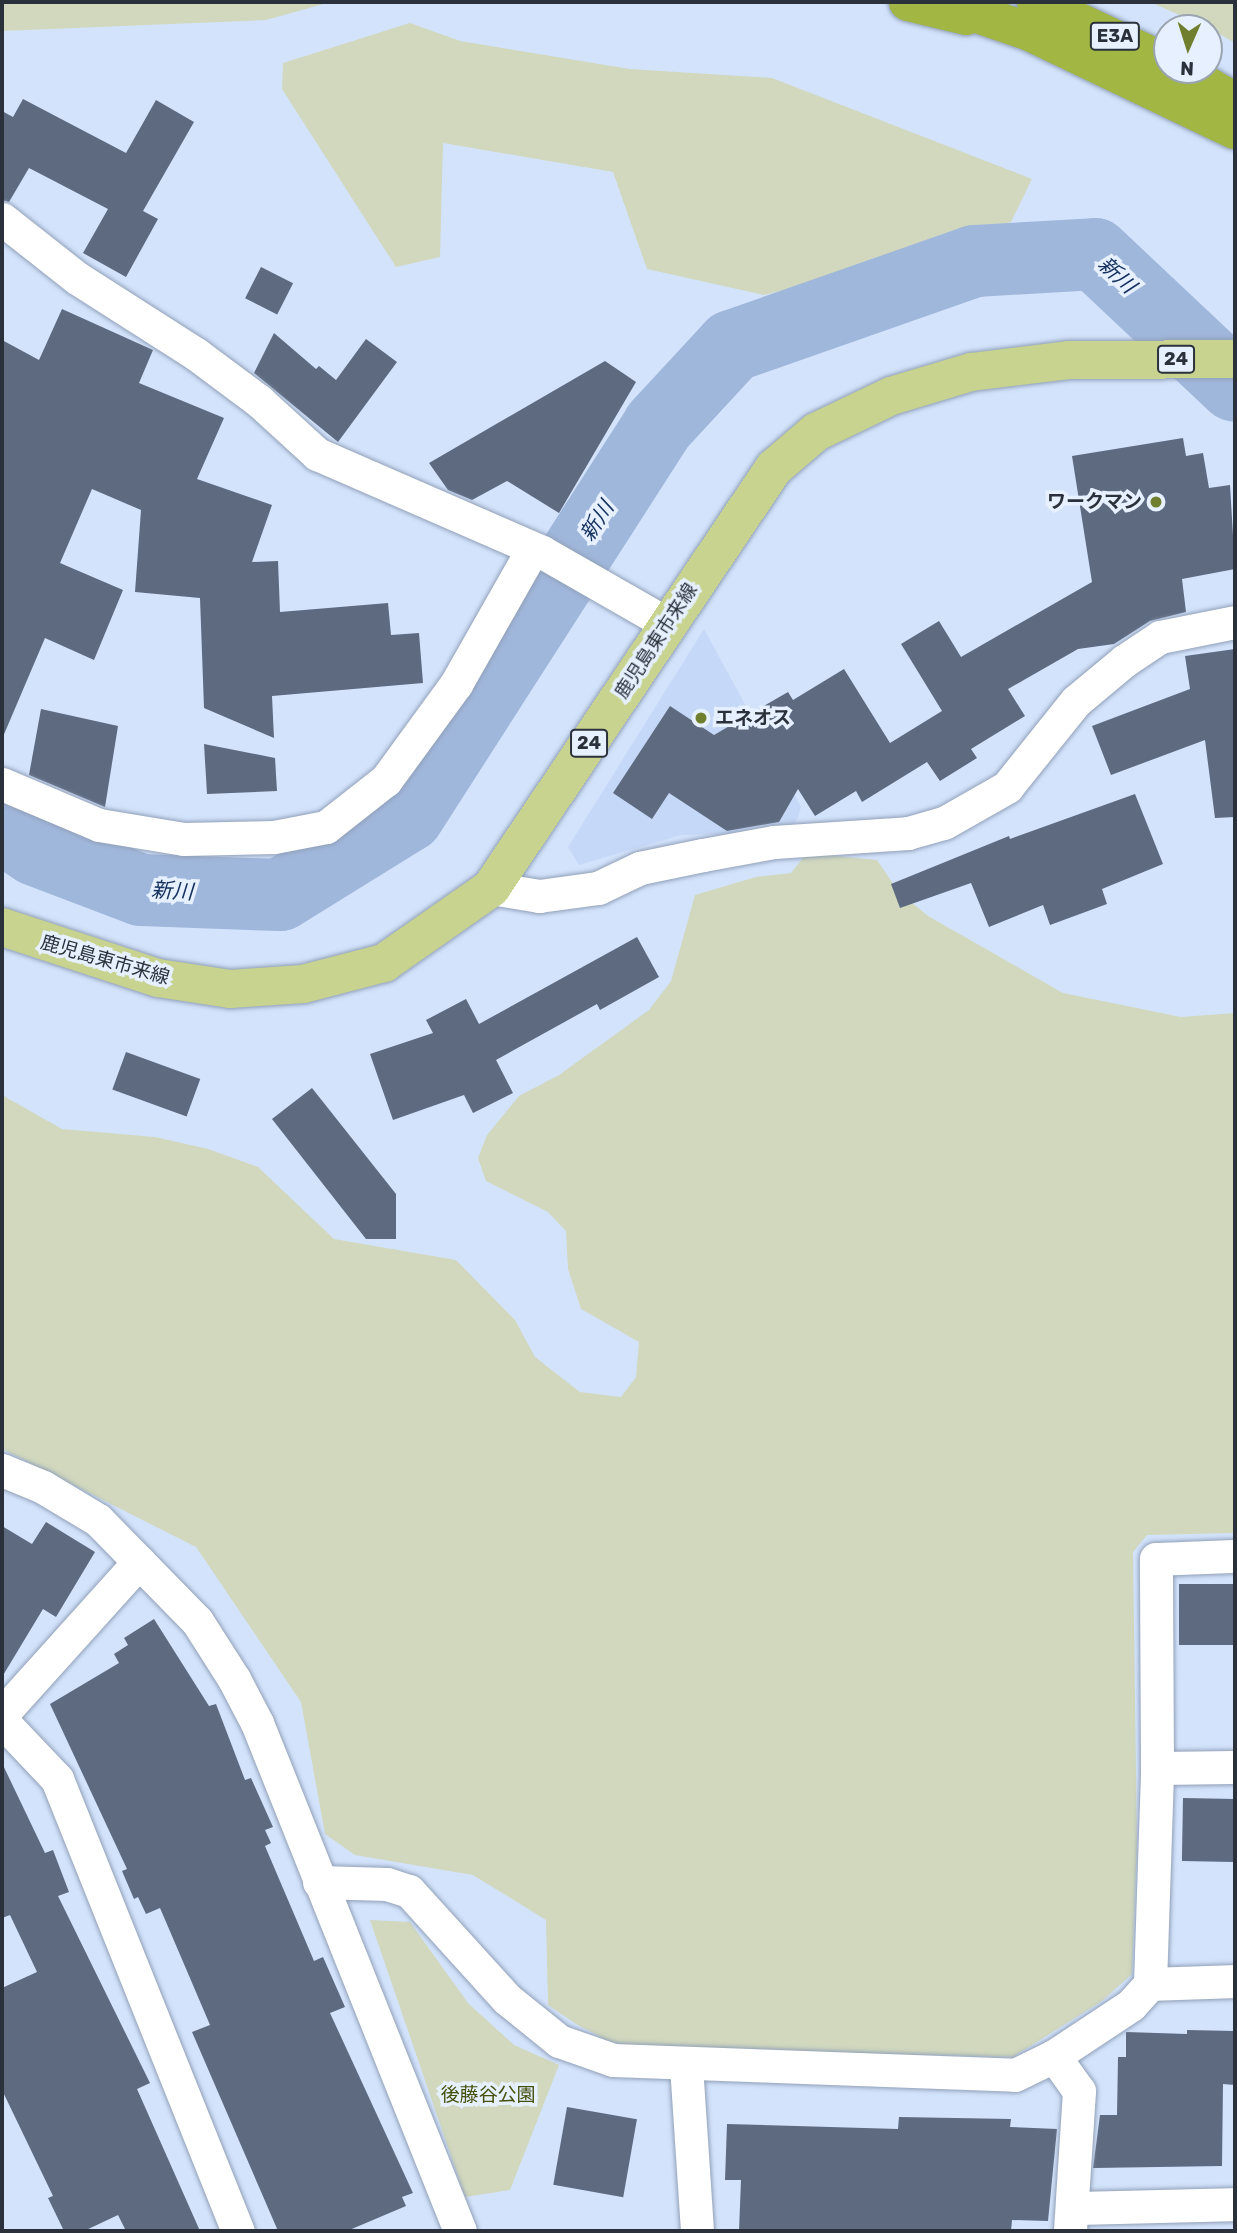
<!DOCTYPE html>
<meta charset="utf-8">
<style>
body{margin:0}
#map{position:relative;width:1237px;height:2233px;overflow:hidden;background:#d3e3fc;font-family:Rubik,"Noto Sans JP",sans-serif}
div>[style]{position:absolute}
.built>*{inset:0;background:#c5d8f7}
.green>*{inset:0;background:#d1d8be}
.river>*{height:72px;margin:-36px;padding:0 36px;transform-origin:36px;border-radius:36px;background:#a0b7dc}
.building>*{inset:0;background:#5d6a80;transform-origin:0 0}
.roads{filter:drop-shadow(0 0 2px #91a0b7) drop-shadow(0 0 2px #91a0b7)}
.street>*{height:33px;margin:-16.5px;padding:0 16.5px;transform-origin:16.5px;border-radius:16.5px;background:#fff}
.primary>*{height:38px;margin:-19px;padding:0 19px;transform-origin:19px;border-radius:19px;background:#c7d38e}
.highway>*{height:38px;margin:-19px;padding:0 19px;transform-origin:19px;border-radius:19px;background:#a1b643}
.dots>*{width:19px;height:19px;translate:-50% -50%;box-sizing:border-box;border:4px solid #e6f0ff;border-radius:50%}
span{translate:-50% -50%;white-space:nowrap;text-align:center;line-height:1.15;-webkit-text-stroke:7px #e6f0ff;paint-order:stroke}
.shield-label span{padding:2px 5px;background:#e6f0ff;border:2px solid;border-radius:5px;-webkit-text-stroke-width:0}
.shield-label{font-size:18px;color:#2b313b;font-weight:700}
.poi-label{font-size:19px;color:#2b313b;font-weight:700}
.right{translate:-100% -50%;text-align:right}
.left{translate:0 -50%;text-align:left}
.street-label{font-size:19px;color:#2b313b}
.park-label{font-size:19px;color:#444f0a}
.water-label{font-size:21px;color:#163260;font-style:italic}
.frame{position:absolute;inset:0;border:4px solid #2b313b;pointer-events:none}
.north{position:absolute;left:1153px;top:14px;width:70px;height:70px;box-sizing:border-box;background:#e6f0ff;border:2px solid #9ba4b1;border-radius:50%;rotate:183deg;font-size:19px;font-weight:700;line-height:28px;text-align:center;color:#2b313b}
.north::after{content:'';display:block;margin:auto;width:24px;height:32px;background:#707f2d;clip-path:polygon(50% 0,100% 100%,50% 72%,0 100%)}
</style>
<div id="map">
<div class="built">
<i style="clip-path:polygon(704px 629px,801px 807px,797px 820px,786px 833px,681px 835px,579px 865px,568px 847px)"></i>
</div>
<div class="green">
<i style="clip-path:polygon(2px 2px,331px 2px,266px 20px,2px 31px)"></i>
<i style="clip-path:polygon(1150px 2px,1235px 2px,1235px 43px,1209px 28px)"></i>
<i style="clip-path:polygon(410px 23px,460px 41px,630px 69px,772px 78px,1032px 179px,1011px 222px,922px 256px,764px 295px,647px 269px,613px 172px,443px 143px,440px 257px,396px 267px,282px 89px,283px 63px)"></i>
<i style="clip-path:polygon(807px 853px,877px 860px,898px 891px,928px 916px,1063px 993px,1181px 1017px,1235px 1013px,1235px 1533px,1147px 1535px,1133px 1552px,1137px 1844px,1132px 1974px,1102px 2001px,1013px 2057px,657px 2049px,610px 2042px,576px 2024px,548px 2005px,546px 1920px,473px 1875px,355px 1855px,325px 1834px,301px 1702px,196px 1547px,2px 1449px,2px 1095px,62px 1129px,155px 1137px,208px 1149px,258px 1167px,334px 1239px,456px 1260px,515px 1320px,535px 1357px,580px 1392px,621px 1397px,636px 1377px,639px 1342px,581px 1309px,568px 1269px,566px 1231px,548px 1212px,486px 1181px,478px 1158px,487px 1135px,519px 1096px,559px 1075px,649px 1010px,671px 981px,695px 895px,756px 877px,791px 873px)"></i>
<i style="clip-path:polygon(370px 1920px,410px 1922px,468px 2003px,514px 2045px,559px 2065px,510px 2190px,465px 2197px)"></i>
</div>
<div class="river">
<i style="left:2px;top:828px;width:40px;rotate:32.9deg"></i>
<i style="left:36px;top:850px;width:112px;rotate:20.9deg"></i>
<i style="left:141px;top:890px;width:139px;rotate:2.1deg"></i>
<i style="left:280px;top:895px;width:150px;rotate:-31.7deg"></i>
<i style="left:408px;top:816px;width:463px;rotate:-57.3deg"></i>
<i style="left:658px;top:426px;width:109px;rotate:-47.2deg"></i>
<i style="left:732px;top:346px;width:257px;rotate:-19.3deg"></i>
<i style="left:975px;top:261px;width:120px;rotate:-3.3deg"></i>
<i style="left:1095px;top:254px;width:192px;rotate:43.3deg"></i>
</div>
<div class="building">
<i style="clip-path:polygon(23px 99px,126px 153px,156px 100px,194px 122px,143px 211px,158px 219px,126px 277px,83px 253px,108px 209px,29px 168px,9px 202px,2px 200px,2px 111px,13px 117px)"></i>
<i style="left:261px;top:267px;width:36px;height:35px;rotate:27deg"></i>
<i style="clip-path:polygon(62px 309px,153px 350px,139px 383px,224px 418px,197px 479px,272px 505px,252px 562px,278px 561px,280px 612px,388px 603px,391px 635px,419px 633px,423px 683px,272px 696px,274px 738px,204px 708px,200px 598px,135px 592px,141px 510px,92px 489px,60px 563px,123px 590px,94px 660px,45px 638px,2px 739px,2px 340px,39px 360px)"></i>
<i style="clip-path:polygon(274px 333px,316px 369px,319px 366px,336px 380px,366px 339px,397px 362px,338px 442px,254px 373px)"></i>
<i style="clip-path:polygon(605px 361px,636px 382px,559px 513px,507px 481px,472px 500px,448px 490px,429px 463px)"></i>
<i style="clip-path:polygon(1183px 438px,1186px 456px,1203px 453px,1209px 488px,1230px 485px,1235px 569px,1182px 579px,1186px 612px,1150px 621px,1114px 644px,1078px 649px,1008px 689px,1025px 716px,971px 749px,977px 758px,940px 781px,927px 762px,862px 802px,856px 791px,815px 816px,798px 789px,779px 822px,727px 831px,669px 793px,652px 819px,613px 793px,670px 706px,714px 735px,788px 692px,793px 700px,844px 669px,890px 743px,942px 711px,901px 644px,939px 621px,961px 657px,1092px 582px,1072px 456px)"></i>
<i style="clip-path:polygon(1235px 649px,1235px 817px,1215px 818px,1205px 740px,1111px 775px,1092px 726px,1190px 689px,1185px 656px)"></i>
<i style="clip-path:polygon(41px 709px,118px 726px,105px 807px,29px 775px)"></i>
<i style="clip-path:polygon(204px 744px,275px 758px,277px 791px,207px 794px)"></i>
<i style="clip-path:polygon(1135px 794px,1163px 864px,1102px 889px,1107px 904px,1050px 925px,1043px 905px,989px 927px,971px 883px,900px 908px,891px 884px,1009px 836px,1010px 839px)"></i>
<i style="clip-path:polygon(637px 937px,659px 977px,600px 1010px,597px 1004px,496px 1060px,513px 1093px,473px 1113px,464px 1095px,393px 1120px,370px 1054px,433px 1033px,426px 1020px,466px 999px,479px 1024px)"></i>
<i style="left:126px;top:1052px;width:79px;height:40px;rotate:20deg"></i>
<i style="clip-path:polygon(312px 1088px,396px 1194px,396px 1239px,366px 1239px,272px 1119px)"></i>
<i style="clip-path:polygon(46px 1522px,95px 1552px,56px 1617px,43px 1609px,2px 1677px,2px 1526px,32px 1544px)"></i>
<i style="left:1179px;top:1584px;width:56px;height:61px"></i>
<i style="clip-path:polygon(154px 1619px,209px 1706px,216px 1704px,245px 1780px,251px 1778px,273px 1827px,265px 1830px,271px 1843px,265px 1846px,314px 1961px,323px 1957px,345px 2007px,330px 2013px,413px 2193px,402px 2197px,406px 2206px,347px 2231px,278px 2231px,192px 2032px,210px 2025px,181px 1957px,160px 1908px,146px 1914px,138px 1897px,134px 1899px,122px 1871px,127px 1869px,50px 1704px,119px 1663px,114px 1654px,128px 1645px,124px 1638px)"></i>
<i style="clip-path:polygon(2px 1763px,45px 1853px,53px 1850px,69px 1892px,58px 1896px,150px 2083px,137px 2089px,200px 2231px,126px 2231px,118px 2215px,84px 2231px,64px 2231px,48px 2198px,53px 2196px,2px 2090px,2px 1988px,37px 1972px,10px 1915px,2px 1918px)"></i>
<i style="left:1183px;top:1798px;width:52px;height:63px;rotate:1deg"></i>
<i style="clip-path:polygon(1187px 2030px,1235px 2031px,1235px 2085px,1223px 2084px,1222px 2166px,1093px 2168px,1100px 2115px,1117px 2115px,1118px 2057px,1126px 2057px,1126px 2032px,1187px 2034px)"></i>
<i style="left:567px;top:2107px;width:71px;height:79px;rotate:10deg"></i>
<i style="clip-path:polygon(899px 2117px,1011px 2119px,1010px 2127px,1057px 2129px,1048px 2221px,1012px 2220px,1011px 2231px,739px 2231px,741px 2180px,725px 2180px,727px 2124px,898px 2129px)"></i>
</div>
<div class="roads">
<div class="street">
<i style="left:2px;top:219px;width:95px;rotate:38.2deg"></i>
<i style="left:77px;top:278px;width:141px;rotate:32.6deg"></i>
<i style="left:196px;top:354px;width:79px;rotate:36.7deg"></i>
<i style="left:259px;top:401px;width:79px;rotate:42.4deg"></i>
<i style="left:317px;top:454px;width:245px;rotate:23.5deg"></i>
<i style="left:542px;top:552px;width:143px;rotate:29.8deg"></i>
<i style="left:2px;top:784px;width:105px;rotate:22.9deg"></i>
<i style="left:99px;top:825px;width:86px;rotate:9.4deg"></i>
<i style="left:184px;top:839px;width:90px;rotate:-1.3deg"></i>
<i style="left:274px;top:837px;width:53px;rotate:-10.9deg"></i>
<i style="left:326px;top:827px;width:76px;rotate:-38.1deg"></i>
<i style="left:386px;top:780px;width:119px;rotate:-53.9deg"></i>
<i style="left:456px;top:684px;width:154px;rotate:-60.4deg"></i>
<i style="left:491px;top:888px;width:49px;rotate:9.5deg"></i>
<i style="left:539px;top:896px;width:60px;rotate:-7.7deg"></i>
<i style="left:598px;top:888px;width:47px;rotate:-25.5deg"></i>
<i style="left:640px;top:868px;width:64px;rotate:-11.7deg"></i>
<i style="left:703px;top:855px;width:72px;rotate:-10.4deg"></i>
<i style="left:774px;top:842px;width:134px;rotate:-3.8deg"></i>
<i style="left:908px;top:833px;width:37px;rotate:-16deg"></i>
<i style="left:944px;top:823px;width:73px;rotate:-29.7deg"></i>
<i style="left:1007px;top:787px;width:110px;rotate:-51.3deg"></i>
<i style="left:1076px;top:701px;width:62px;rotate:-39.8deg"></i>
<i style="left:1124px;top:661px;width:43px;rotate:-33.7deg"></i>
<i style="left:1160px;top:637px;width:76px;rotate:-11.3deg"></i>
<i style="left:2px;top:1470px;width:44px;rotate:22.5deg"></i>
<i style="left:43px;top:1487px;width:64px;rotate:31deg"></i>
<i style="left:98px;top:1520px;width:141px;rotate:45.6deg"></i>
<i style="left:197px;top:1621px;width:69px;rotate:57.5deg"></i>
<i style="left:234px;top:1679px;width:50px;rotate:62.4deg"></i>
<i style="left:257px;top:1723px;width:547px;rotate:68.22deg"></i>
<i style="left:2px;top:1714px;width:205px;rotate:-48deg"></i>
<i style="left:2px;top:1721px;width:80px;rotate:46.5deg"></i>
<i style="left:57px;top:1779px;width:487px;rotate:68.2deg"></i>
<i style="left:1157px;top:1768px;width:78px;rotate:-0.7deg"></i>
<i style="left:319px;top:1882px;width:68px;rotate:1.7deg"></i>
<i style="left:387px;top:1884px;width:23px;rotate:18deg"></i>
<i style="left:409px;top:1891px;width:146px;rotate:47.8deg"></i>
<i style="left:507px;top:1999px;width:67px;rotate:38.9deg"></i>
<i style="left:559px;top:2041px;width:57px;rotate:19.4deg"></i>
<i style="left:613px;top:2060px;width:402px;rotate:2.1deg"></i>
<i style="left:1015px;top:2075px;width:43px;rotate:-26deg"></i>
<i style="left:1054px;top:2056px;width:92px;rotate:-33.5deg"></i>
<i style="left:1131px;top:2005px;width:28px;rotate:-48deg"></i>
<i style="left:1150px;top:1984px;width:216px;rotate:-88.1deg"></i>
<i style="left:1157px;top:1768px;width:209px;rotate:-90.3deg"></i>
<i style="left:1156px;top:1559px;width:79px;rotate:-2.2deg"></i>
<i style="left:1150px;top:1984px;width:85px;rotate:-2deg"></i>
<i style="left:1054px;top:2056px;width:43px;rotate:54.5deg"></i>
<i style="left:1079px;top:2091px;width:140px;rotate:93.7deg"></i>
<i style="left:686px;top:2065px;width:166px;rotate:86.2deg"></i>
<i style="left:1073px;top:2208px;width:162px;rotate:-1.4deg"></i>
</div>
<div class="primary">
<i style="left:2px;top:927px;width:164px;rotate:18.1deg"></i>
<i style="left:158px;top:978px;width:73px;rotate:8.7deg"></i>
<i style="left:230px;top:989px;width:73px;rotate:-3.9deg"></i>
<i style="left:303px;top:984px;width:84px;rotate:-14.5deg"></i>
<i style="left:384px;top:963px;width:131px;rotate:-35deg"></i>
<i style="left:491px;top:888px;width:506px;rotate:-56.03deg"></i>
<i style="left:774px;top:468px;width:55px;rotate:-40.6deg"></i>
<i style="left:816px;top:432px;width:83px;rotate:-25.6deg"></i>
<i style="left:891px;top:396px;width:84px;rotate:-16.7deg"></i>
<i style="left:971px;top:372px;width:100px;rotate:-6.9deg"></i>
<i style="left:1070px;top:360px;width:165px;rotate:-0.3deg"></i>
</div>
<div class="highway">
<i style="left:908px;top:2px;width:60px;rotate:13.6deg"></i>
<i style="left:942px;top:2px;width:93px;rotate:18.8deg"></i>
<i style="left:1030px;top:32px;width:227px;rotate:25.6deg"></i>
<i style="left:1036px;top:2px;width:145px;rotate:25deg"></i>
<i style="left:1181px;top:70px;width:63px;rotate:30.7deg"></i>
</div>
</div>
<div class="dots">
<i style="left:1156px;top:502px;background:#707f2d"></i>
<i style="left:701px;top:718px;background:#707f2d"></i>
</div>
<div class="shield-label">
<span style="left:1115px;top:36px">E3A</span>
<span style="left:1176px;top:359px">24</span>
<span style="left:589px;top:743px">24</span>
</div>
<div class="poi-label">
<span class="right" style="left:1142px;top:502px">ワークマン</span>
<span class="left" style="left:715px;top:718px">エネオス</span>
</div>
<div class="street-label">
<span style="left:656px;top:641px;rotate:-57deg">鹿児島東市来線</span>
<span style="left:105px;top:960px;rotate:16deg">鹿児島東市来線</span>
</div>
<div class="park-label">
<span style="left:488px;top:2095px">後藤谷公園</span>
</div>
<div class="water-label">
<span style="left:1117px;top:275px;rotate:43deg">新川</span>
<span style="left:597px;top:521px;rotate:-57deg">新川</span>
<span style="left:172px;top:891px;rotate:3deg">新川</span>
</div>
<div class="frame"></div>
<div class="north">N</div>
</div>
